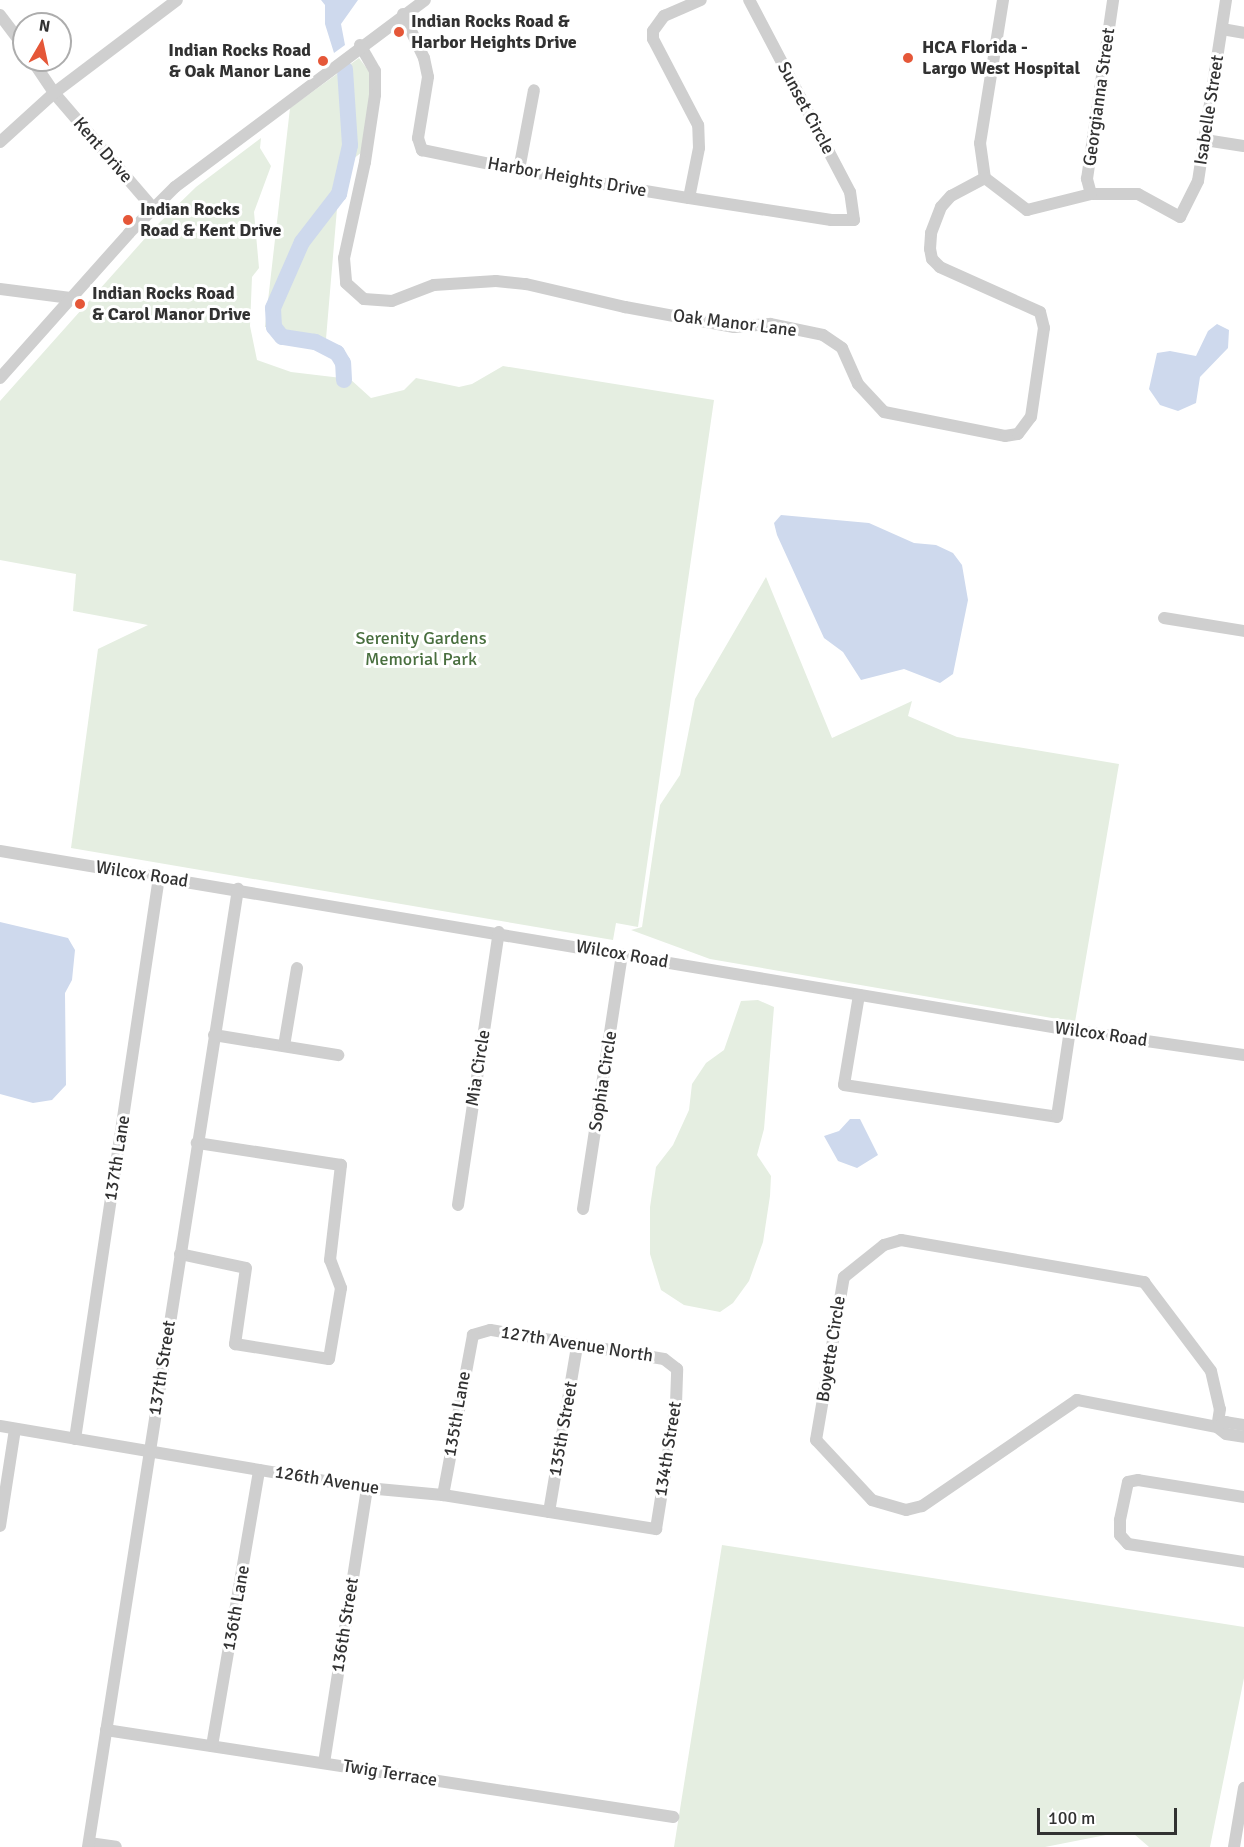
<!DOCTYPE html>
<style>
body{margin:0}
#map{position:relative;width:1244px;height:1847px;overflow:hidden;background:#fff;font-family:Signika,sans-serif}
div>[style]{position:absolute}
.green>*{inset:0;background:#e5eee1}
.water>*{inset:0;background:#ced9ed}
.river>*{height:16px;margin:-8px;padding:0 8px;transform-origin:8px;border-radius:8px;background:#ced9ed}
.minor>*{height:12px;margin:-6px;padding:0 6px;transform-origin:6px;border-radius:6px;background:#cfcfcf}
.dots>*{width:16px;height:16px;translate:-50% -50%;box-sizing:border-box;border:3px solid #fff;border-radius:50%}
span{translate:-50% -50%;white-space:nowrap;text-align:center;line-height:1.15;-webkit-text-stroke:6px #fff;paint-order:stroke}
.poi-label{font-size:18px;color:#323232;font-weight:700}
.left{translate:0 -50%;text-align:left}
.right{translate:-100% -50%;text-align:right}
.street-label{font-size:18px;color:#323232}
.park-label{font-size:18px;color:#496f3f}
.north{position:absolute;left:12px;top:12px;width:60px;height:60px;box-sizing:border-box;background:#fff;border:2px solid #adadad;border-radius:50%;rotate:9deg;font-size:16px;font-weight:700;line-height:24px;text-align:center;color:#323232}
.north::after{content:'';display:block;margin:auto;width:21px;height:27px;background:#e55738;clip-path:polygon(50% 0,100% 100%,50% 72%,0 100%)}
.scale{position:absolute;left:1037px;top:1808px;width:140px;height:27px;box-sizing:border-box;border:3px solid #323232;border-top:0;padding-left:8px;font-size:18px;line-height:21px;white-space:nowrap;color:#323232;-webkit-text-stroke:4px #fff;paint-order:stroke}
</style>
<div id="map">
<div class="green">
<i style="clip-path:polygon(359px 58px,371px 74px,371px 95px,362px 152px,348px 163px,338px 197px,326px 339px,265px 327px,290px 108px)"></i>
<i style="clip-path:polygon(261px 138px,260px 148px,271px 166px,254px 212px,259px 268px,252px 277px,250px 326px,257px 360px,291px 372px,350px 379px,371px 398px,404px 390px,416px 378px,459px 387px,472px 384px,503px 366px,714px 400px,638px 927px,616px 923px,613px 940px,71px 848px,98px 649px,148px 625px,73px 611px,76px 574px,0 560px,0 401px,156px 226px,196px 187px)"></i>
<i style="clip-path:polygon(766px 577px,832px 738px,912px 701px,908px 716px,957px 737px,1119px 764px,1075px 1022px,710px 959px,631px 930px,642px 927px,660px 805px,680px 775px,695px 699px)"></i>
<i style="clip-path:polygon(758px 1000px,774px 1007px,764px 1129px,757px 1155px,771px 1176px,770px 1196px,763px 1242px,749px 1281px,733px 1303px,720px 1312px,684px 1305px,661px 1290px,650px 1254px,650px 1207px,656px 1167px,673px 1145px,689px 1110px,692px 1084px,706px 1063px,724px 1050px,741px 1001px)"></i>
<i style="clip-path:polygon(722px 1545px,1244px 1627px,1244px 1678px,1210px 1847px,1149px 1847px,1134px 1834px,1116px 1833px,1045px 1847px,674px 1847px)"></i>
</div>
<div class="water">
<i style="clip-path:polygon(321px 0,358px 0,341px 24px,345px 45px,334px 53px,325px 24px,325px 5px)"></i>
<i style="clip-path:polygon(1217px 324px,1229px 330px,1228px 348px,1200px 377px,1196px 403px,1178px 411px,1160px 405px,1149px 389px,1157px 353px,1170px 351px,1196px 356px,1208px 331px)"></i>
<i style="clip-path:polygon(781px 515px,869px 523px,914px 543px,936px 545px,953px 553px,962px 565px,968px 600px,953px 674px,940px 683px,904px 669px,861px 680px,843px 652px,824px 638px,777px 535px,774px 523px)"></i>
<i style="clip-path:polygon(0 922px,68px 938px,75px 950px,72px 980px,65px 993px,66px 1085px,52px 1100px,33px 1103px,0 1094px)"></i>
<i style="clip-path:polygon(850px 1119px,860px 1119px,878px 1155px,857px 1168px,838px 1161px,824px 1136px,839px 1131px)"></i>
</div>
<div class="river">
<i style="left:344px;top:380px;width:17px;rotate:-93deg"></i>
<i style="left:343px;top:363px;width:12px;rotate:-121deg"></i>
<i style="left:337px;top:353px;width:25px;rotate:-153deg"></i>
<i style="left:315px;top:342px;width:33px;rotate:-171deg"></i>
<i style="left:282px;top:337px;width:13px;rotate:-129deg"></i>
<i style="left:274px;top:327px;width:19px;rotate:-93deg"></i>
<i style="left:273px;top:308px;width:72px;rotate:-66.3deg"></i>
<i style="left:302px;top:242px;width:61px;rotate:-52.4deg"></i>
<i style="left:339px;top:194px;width:50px;rotate:-77.3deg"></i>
<i style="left:350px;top:145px;width:76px;rotate:-93.8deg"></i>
</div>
<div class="minor">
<i style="left:1003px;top:0;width:145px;rotate:99.1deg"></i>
<i style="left:980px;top:143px;width:35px;rotate:82deg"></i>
<i style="left:985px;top:178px;width:53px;rotate:37.3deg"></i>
<i style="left:1027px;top:210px;width:66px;rotate:-14deg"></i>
<i style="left:1091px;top:194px;width:47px"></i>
<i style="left:1138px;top:194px;width:48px;rotate:28.7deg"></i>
<i style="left:1180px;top:217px;width:40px;rotate:-63.4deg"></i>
<i style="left:1198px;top:181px;width:183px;rotate:-81.2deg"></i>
<i style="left:403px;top:14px;width:49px;rotate:64.5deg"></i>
<i style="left:424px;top:58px;width:19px;rotate:78deg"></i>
<i style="left:428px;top:77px;width:62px;rotate:99.3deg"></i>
<i style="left:418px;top:138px;width:13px;rotate:72deg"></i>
<i style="left:422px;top:150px;width:99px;rotate:11.7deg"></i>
<i style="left:519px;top:170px;width:172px;rotate:9.4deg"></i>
<i style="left:689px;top:198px;width:144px;rotate:8.8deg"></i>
<i style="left:831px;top:220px;width:23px"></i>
<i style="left:854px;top:220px;width:28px;rotate:-98deg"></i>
<i style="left:850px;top:192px;width:217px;rotate:-117.7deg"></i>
<i style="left:0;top:15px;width:40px;rotate:53deg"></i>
<i style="left:1222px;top:29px;width:22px;rotate:10deg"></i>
<i style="left:360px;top:45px;width:30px;rotate:60deg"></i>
<i style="left:375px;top:71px;width:24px;rotate:90deg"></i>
<i style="left:375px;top:95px;width:68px;rotate:98.5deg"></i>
<i style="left:365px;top:162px;width:98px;rotate:102.3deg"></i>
<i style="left:344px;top:258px;width:25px;rotate:85deg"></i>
<i style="left:346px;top:283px;width:24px;rotate:42deg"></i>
<i style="left:364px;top:299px;width:28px;rotate:4deg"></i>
<i style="left:392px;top:301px;width:45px;rotate:-20.9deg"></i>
<i style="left:434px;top:285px;width:62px;rotate:-3.7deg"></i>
<i style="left:496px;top:281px;width:30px;rotate:6deg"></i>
<i style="left:526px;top:284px;width:102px;rotate:13.1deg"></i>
<i style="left:625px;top:307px;width:111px;rotate:10.4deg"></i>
<i style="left:734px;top:327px;width:36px;rotate:-5deg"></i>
<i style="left:770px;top:324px;width:54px;rotate:11.7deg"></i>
<i style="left:823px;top:335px;width:23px;rotate:34deg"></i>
<i style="left:842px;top:348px;width:39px;rotate:66deg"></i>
<i style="left:858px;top:384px;width:38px;rotate:47deg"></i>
<i style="left:884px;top:412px;width:123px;rotate:11.2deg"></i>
<i style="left:1005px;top:436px;width:13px;rotate:-9deg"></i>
<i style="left:1018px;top:434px;width:21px;rotate:-53deg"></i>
<i style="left:1031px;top:417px;width:90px;rotate:-81.7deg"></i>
<i style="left:1044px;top:328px;width:16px;rotate:-104deg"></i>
<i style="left:1040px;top:312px;width:110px;rotate:-155.8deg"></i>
<i style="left:940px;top:267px;width:11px;rotate:-135deg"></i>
<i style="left:932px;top:259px;width:10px;rotate:-101deg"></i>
<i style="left:930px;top:249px;width:16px;rotate:-86deg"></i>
<i style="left:931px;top:233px;width:28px;rotate:-69deg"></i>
<i style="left:941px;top:207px;width:15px;rotate:-48deg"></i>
<i style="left:951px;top:196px;width:38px;rotate:-28deg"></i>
<i style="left:32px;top:60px;width:40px;rotate:56deg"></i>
<i style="left:54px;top:93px;width:150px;rotate:49.3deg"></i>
<i style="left:1205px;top:140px;width:39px;rotate:9deg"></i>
<i style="left:0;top:142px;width:73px;rotate:-42.2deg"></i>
<i style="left:54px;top:93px;width:154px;rotate:-37.1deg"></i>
<i style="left:519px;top:170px;width:81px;rotate:-79.4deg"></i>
<i style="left:1091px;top:194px;width:16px;rotate:-105deg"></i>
<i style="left:1087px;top:179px;width:181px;rotate:-81.7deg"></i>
<i style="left:689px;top:198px;width:51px;rotate:-78.7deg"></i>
<i style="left:699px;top:148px;width:23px;rotate:-92deg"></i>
<i style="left:698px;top:125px;width:97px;rotate:-117.6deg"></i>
<i style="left:653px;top:39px;width:8px;rotate:-90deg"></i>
<i style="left:653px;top:31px;width:19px;rotate:-54deg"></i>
<i style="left:664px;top:16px;width:40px;rotate:-23.4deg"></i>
<i style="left:0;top:289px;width:71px;rotate:7.3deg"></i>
<i style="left:0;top:378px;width:194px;rotate:-48.3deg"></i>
<i style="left:129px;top:233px;width:65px;rotate:-45deg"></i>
<i style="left:175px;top:187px;width:312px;rotate:-36.8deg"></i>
<i style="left:1164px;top:618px;width:81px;rotate:9.2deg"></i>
<i style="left:0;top:851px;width:1085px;rotate:9.5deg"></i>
<i style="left:1070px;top:1030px;width:176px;rotate:8.2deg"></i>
<i style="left:859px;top:995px;width:91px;rotate:99.5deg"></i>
<i style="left:844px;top:1085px;width:215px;rotate:8.5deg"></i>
<i style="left:1057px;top:1117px;width:88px;rotate:-81.5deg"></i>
<i style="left:214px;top:1035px;width:126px;rotate:9.2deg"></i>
<i style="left:284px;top:1046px;width:79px;rotate:-80.5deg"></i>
<i style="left:458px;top:1205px;width:276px;rotate:-81.5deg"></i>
<i style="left:583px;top:1209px;width:258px;rotate:-81.3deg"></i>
<i style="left:901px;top:1240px;width:247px;rotate:9.8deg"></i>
<i style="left:1144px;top:1282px;width:111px;rotate:53deg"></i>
<i style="left:1211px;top:1371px;width:39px;rotate:77deg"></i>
<i style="left:1220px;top:1409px;width:18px;rotate:99deg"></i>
<i style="left:1217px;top:1427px;width:143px;rotate:-169.1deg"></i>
<i style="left:1077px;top:1400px;width:188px;rotate:145.6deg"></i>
<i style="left:922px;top:1506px;width:16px;rotate:166deg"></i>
<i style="left:906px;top:1510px;width:35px;rotate:-164deg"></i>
<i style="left:872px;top:1500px;width:82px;rotate:-133deg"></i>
<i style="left:816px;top:1440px;width:165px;rotate:-80.3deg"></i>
<i style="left:844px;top:1277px;width:51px;rotate:-38.7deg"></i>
<i style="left:884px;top:1245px;width:18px;rotate:-16deg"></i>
<i style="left:180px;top:1254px;width:67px;rotate:12deg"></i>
<i style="left:246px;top:1268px;width:77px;rotate:98.2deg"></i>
<i style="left:235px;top:1344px;width:95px;rotate:9.1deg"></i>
<i style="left:329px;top:1359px;width:72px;rotate:-80.4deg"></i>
<i style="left:341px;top:1288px;width:30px;rotate:-111deg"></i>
<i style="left:330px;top:1260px;width:96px;rotate:-83.4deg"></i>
<i style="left:341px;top:1165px;width:146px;rotate:-171.3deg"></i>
<i style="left:1244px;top:1425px;width:18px;rotate:-171deg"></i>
<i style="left:1226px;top:1422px;width:10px;rotate:151deg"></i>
<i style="left:1217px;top:1427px;width:11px;rotate:38deg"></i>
<i style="left:1226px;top:1434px;width:18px;rotate:9deg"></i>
<i style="left:0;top:1426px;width:372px;rotate:9.6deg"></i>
<i style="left:367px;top:1488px;width:76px;rotate:5.3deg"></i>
<i style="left:443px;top:1495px;width:216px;rotate:9.1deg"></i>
<i style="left:656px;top:1529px;width:127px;rotate:-80.9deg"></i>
<i style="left:676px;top:1404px;width:35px;rotate:-88deg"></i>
<i style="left:677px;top:1369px;width:16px;rotate:-142deg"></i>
<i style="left:664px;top:1359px;width:176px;rotate:-170.5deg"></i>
<i style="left:490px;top:1330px;width:18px;rotate:164deg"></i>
<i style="left:473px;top:1335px;width:163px;rotate:100.6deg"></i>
<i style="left:75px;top:1439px;width:568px;rotate:-81.5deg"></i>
<i style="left:1244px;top:1497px;width:107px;rotate:-170.9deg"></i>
<i style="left:1138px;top:1480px;width:10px;rotate:169deg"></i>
<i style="left:1128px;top:1482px;width:39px;rotate:102deg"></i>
<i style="left:1120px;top:1520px;width:15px;rotate:90deg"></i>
<i style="left:1120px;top:1535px;width:12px;rotate:48deg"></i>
<i style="left:1128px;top:1544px;width:117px;rotate:8.8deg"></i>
<i style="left:549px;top:1512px;width:168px;rotate:-80.4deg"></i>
<i style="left:0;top:1526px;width:98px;rotate:-81.2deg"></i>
<i style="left:106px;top:1730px;width:574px;rotate:8.72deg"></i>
<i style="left:212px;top:1746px;width:280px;rotate:-80.3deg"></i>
<i style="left:324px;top:1763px;width:278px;rotate:-81.1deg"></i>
<i style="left:89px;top:1843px;width:27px;rotate:8deg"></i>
<i style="left:88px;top:1847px;width:970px;rotate:-81.1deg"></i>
<i style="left:1234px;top:1847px;width:60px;rotate:-80.4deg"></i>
</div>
<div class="dots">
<i style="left:399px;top:32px;background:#e55738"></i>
<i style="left:908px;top:58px;background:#e55738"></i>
<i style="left:323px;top:61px;background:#e55738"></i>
<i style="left:128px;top:220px;background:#e55738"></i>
<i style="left:80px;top:304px;background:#e55738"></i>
</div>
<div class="poi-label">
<span class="left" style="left:411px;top:32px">Indian Rocks Road &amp;<br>Harbor Heights Drive</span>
<span class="left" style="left:922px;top:58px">HCA Florida -<br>Largo West Hospital</span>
<span class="right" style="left:311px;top:61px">Indian Rocks Road<br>&amp; Oak Manor Lane</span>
<span class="left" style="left:140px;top:220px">Indian Rocks<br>Road &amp; Kent Drive</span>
<span class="left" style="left:92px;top:304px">Indian Rocks Road<br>&amp; Carol Manor Drive</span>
</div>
<div class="street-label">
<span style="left:1099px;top:97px;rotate:-82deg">Georgianna Street</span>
<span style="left:806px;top:108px;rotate:62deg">Sunset Circle</span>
<span style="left:1209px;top:110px;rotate:-81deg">Isabelle Street</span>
<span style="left:103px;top:150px;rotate:49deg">Kent Drive</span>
<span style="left:567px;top:177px;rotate:10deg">Harbor Heights Drive</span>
<span style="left:735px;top:323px;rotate:7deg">Oak Manor Lane</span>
<span style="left:142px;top:874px;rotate:9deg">Wilcox Road</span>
<span style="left:622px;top:954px;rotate:10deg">Wilcox Road</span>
<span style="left:1101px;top:1034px;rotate:8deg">Wilcox Road</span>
<span style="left:478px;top:1068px;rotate:-81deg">Mia Circle</span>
<span style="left:603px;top:1081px;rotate:-81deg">Sophia Circle</span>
<span style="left:117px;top:1158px;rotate:-81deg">137th Lane</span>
<span style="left:577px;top:1344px;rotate:9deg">127th Avenue North</span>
<span style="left:831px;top:1349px;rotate:-81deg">Boyette Circle</span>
<span style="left:162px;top:1368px;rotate:-81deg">137th Street</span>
<span style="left:457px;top:1414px;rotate:-80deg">135th Lane</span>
<span style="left:563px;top:1429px;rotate:-80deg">135th Street</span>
<span style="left:668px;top:1449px;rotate:-81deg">134th Street</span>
<span style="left:327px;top:1480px;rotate:9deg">126th Avenue</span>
<span style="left:236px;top:1608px;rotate:-80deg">136th Lane</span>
<span style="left:345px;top:1625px;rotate:-81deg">136th Street</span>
<span style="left:390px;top:1773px;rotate:9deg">Twig Terrace</span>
</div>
<div class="park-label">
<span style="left:421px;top:649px">Serenity Gardens<br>Memorial Park</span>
</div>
<div class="north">N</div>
<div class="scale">100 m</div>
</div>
